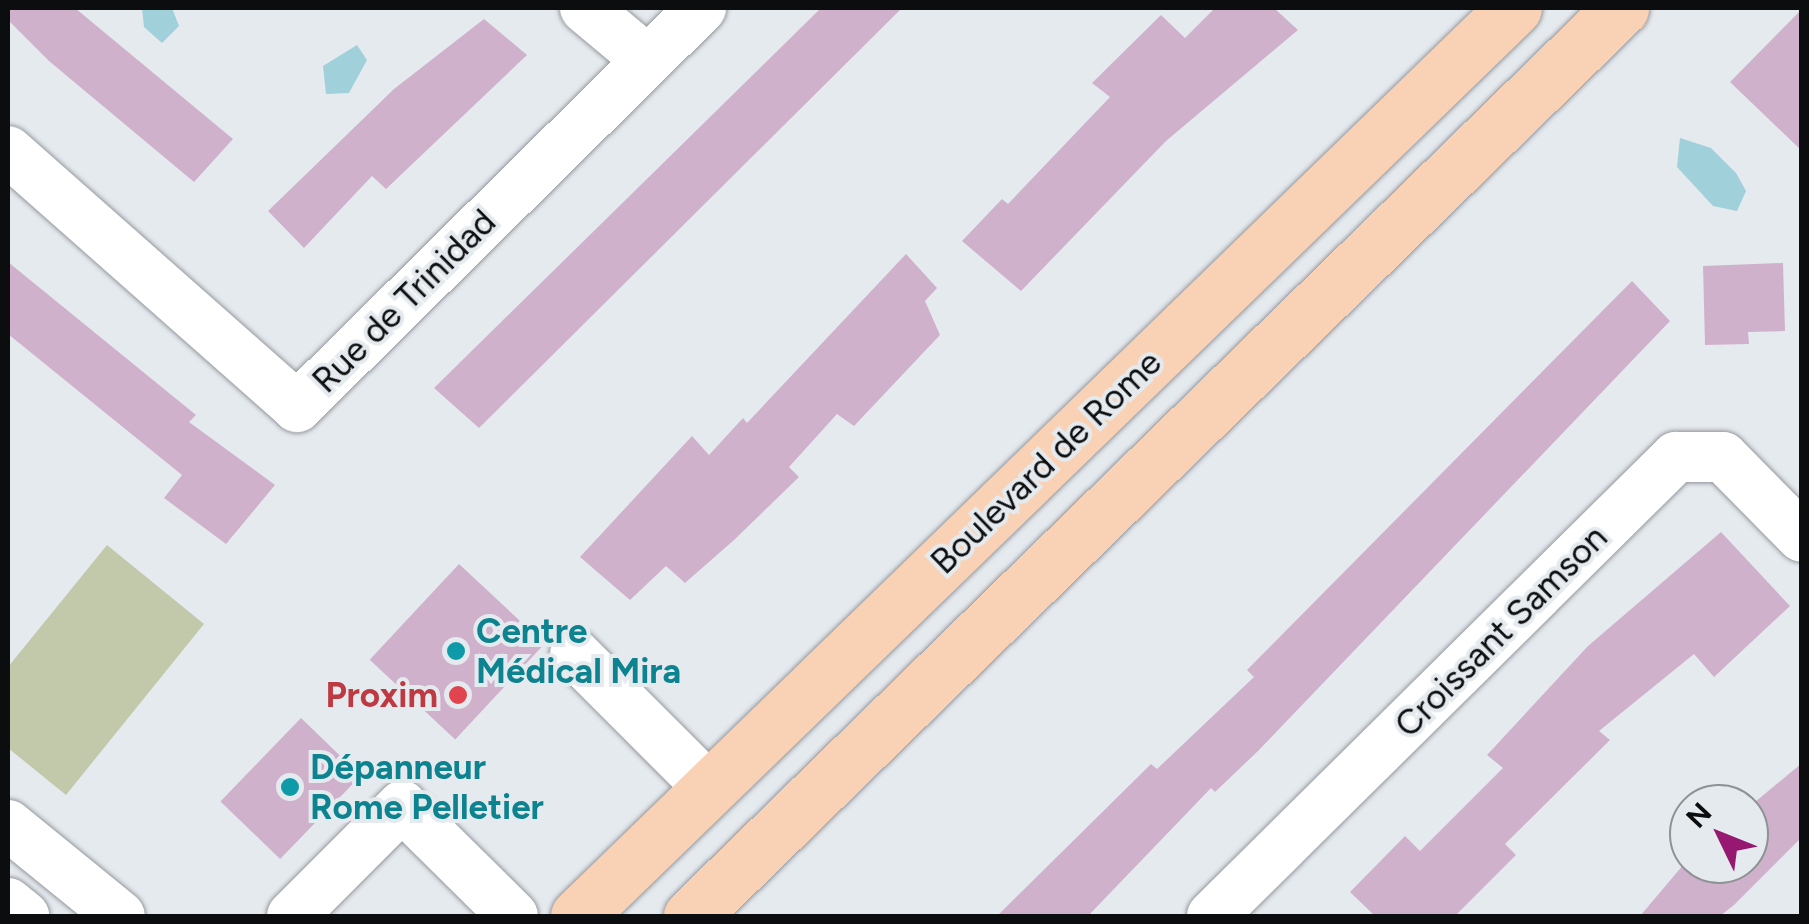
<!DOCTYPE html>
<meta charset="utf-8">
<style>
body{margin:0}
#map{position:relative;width:1809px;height:924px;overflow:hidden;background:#e5eaef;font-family:Figtree,sans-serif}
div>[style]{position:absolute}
.green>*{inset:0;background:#c2c9ab}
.water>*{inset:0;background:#a0d0da}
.building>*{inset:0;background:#d0b1cb;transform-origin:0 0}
.roads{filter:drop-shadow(0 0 2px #95999e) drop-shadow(0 0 2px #95999e)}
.minor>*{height:50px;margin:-25px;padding:0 25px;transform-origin:25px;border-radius:25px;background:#fff}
.major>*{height:55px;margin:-27.5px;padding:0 27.5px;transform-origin:27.5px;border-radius:27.5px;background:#f9d2b5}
.dots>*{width:28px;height:28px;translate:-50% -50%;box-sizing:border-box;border:5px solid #e5eaef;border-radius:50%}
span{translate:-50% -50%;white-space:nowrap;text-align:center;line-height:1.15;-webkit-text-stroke:8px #e5eaef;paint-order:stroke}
.street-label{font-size:35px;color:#0b0d0e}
.culture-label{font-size:35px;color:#0d838f;font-weight:700}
.left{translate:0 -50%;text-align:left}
.health-label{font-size:35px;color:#be3a42;font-weight:700}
.right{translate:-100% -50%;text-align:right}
.frame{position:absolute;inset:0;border:10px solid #0b0d0e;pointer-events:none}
.north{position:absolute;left:1669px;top:784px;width:100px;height:100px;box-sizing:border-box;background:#e5eaef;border:2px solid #8e9295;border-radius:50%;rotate:313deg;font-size:28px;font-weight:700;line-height:40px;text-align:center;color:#0b0d0e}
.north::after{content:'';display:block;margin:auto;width:35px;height:45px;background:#971870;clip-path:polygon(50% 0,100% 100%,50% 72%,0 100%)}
</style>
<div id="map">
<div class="green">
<i style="clip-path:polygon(107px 545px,204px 624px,66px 795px,8px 748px,8px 667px)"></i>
</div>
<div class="water">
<i style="clip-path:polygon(142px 8px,172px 8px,179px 26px,162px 43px,144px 27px)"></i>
<i style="clip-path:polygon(357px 45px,367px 60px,349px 93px,326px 94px,323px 66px)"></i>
<i style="clip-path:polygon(1680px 138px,1711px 148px,1736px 173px,1746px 191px,1737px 211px,1713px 206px,1677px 167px)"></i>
</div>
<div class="building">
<i style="clip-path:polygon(8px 8px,75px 8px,233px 139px,194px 182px,49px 61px,8px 20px)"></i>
<i style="clip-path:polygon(821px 8px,902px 8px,479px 428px,434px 388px)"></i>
<i style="clip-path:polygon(1215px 8px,1274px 8px,1298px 30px,1166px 141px,1021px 291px,962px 241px,1002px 199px,1008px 204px,1110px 97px,1092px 83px,1161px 15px,1185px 38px)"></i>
<i style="clip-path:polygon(1802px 9px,1802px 151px,1730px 82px)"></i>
<i style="clip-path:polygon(484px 19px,527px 55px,386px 189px,372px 176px,304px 248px,268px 211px,394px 89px)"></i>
<i style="clip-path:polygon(906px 254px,937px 288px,925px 301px,940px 335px,854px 426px,837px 414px,789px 467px,799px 477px,734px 540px,685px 583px,666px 566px,630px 600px,580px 557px,692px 436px,709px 455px,743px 418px,747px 423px)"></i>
<i style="clip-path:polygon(8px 262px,196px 415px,189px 422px,275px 485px,226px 544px,164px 498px,182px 475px,8px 334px)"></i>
<i style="clip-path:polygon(1783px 263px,1785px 331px,1748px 332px,1749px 344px,1705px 345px,1703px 266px)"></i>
<i style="clip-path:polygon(1632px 281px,1670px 321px,1259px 750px,1215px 792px,1211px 788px,1088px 916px,997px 916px,1151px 764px,1157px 769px,1254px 677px,1247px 670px)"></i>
<i style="clip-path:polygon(1721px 532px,1790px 606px,1714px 677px,1694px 654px,1599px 731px,1610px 740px,1505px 844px,1516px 855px,1455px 916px,1375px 916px,1350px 892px,1405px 836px,1420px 851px,1503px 768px,1487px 755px,1588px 646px)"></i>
<i style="left:459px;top:564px;width:117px;height:131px;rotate:43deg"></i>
<i style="left:301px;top:718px;width:83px;height:116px;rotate:44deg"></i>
<i style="clip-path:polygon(1802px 763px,1802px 837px,1734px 905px,1720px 916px,1640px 916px,1684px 864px,1749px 864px,1749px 807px)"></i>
</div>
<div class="roads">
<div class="minor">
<i style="left:585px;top:8px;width:80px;rotate:39.9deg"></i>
<i style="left:8px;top:151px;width:386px;rotate:41.5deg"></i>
<i style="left:297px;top:407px;width:568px;rotate:-44.64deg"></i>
<i style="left:575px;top:654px;width:191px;rotate:45deg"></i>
<i style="left:8px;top:825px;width:144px;rotate:39.1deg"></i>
<i style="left:8px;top:903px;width:21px;rotate:39deg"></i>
<i style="left:292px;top:916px;width:156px;rotate:-45deg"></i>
<i style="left:402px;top:806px;width:156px;rotate:44.7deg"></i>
<i style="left:1212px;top:916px;width:653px;rotate:-44.69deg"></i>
<i style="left:1676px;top:457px;width:47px"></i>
<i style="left:1723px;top:457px;width:112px;rotate:45.4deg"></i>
</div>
<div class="major">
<i style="left:578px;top:916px;width:1304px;rotate:-44.13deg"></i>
<i style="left:691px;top:916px;width:1300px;rotate:-44.31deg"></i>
</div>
</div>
<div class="dots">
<i style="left:456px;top:651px;background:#0f9aa8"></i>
<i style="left:458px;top:695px;background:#e0444e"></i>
<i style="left:290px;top:787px;background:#0f9aa8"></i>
</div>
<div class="street-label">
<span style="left:404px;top:301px;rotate:-45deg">Rue de Trinidad</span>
<span style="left:1046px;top:462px;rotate:-44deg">Boulevard de Rome</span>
<span style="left:1501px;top:631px;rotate:-45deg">Croissant Samson</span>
</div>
<div class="culture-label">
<span class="left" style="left:476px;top:651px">Centre<br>Médical Mira</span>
<span class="left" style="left:310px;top:787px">Dépanneur<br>Rome Pelletier</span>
</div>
<div class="health-label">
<span class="right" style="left:438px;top:695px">Proxim</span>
</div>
<div class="frame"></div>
<div class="north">N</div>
</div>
